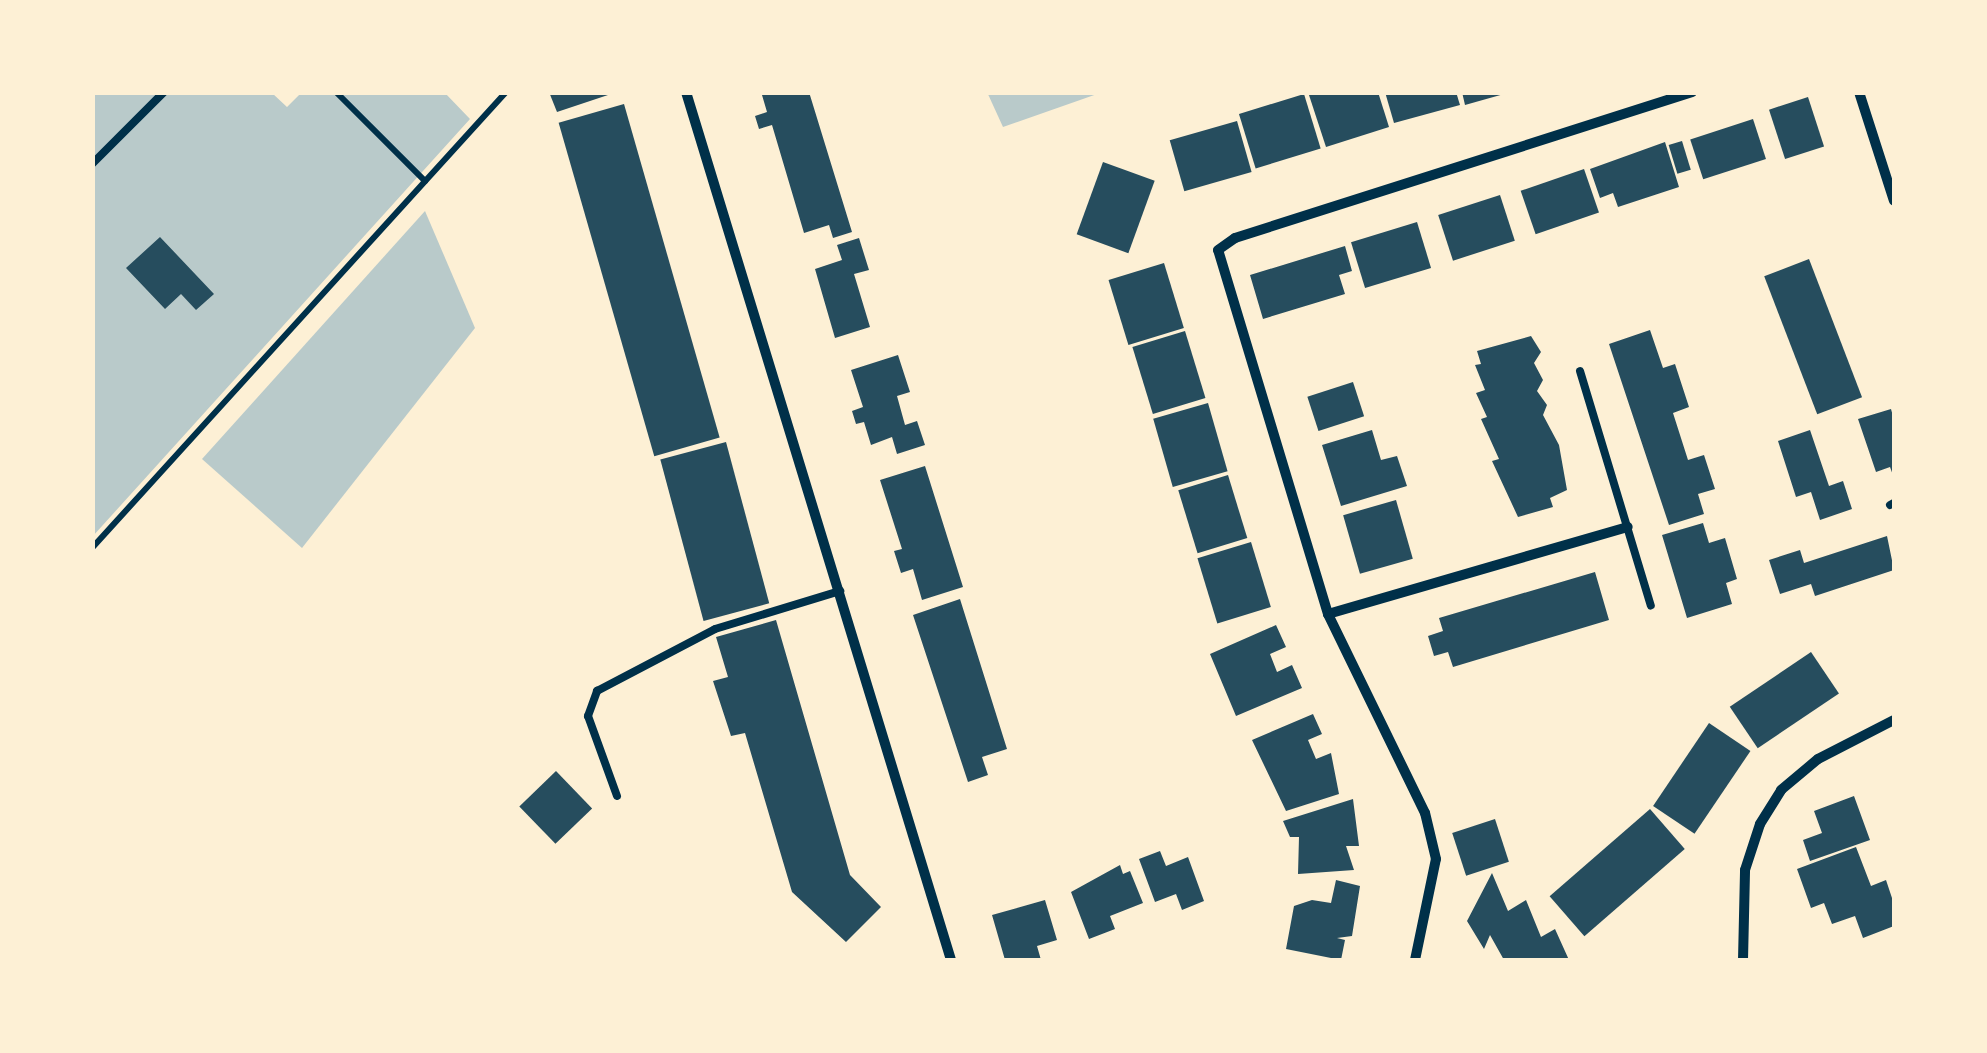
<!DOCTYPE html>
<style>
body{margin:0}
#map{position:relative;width:1987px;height:1053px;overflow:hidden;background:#fdf0d5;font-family:"Nunito Sans",sans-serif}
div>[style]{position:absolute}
.green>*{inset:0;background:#b9caca}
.building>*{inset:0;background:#264d5e;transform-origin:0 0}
.path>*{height:6px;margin:-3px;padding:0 3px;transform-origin:3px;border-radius:3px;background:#003049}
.service>*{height:8px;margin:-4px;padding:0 4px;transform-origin:4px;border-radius:4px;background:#003049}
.minor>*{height:10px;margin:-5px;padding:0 5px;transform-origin:5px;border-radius:5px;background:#003049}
span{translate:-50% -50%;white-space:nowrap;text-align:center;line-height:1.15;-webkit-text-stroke:8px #fdf0d5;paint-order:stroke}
.frame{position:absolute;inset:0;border:95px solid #fdf0d5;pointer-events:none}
</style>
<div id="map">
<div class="green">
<i style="clip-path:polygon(987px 92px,1100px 92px,1100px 93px,1003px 127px)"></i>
<i style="clip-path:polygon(93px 93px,272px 93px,287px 107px,301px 93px,445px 93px,470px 119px,93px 536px)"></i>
<i style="clip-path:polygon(425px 211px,475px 328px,302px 548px,202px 459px)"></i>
</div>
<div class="building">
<i style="clip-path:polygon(549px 92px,613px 92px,614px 93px,557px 112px)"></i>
<i style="clip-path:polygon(768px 92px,809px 92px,852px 232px,833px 238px,829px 225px,804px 233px,772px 125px,759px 129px,755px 116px,767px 112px,762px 95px)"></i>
<i style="clip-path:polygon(1308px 92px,1378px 92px,1389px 127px,1326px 147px)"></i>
<i style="clip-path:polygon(1385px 92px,1456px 92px,1460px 105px,1394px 123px)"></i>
<i style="clip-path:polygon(1462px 92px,1504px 92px,1504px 94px,1465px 105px)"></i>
<i style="left:1304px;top:94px;width:57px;height:68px;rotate:73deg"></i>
<i style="left:1808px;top:97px;width:52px;height:41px;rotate:72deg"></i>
<i style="left:624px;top:104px;width:347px;height:68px;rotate:74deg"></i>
<i style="left:1753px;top:119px;width:42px;height:66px;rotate:72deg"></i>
<i style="left:1237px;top:121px;width:53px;height:70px;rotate:74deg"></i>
<i style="left:1682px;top:141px;width:30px;height:14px;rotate:73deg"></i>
<i style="clip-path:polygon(1665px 142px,1679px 187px,1618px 207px,1613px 193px,1600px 198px,1590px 169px)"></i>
<i style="left:1103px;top:162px;width:55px;height:77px;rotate:20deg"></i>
<i style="left:1584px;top:169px;width:46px;height:67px;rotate:71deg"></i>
<i style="left:1500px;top:195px;width:48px;height:65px;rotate:72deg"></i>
<i style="left:1417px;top:222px;width:48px;height:69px;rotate:73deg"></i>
<i style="clip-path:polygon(160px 237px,214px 294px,196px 310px,181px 294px,165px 309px,126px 268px)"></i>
<i style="clip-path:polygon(859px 238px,869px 270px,854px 274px,870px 327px,835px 338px,815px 269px,842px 260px,837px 245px)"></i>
<i style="clip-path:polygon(1345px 246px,1352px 271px,1339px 275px,1345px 294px,1263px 319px,1250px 275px)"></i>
<i style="left:1809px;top:259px;width:148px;height:48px;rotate:69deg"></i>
<i style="left:1164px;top:263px;width:68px;height:58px;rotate:73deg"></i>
<i style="clip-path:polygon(1650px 330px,1663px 368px,1675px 364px,1689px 407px,1673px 413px,1688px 460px,1704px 455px,1715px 489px,1698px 494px,1704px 514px,1669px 525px,1609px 344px)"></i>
<i style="left:1185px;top:331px;width:70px;height:55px;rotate:73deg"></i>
<i style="clip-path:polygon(1531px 336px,1541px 352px,1534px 363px,1543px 380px,1537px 391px,1547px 405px,1543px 415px,1559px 445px,1567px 490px,1550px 498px,1553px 507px,1518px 517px,1492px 461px,1499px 459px,1481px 419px,1487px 417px,1476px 393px,1485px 390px,1475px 365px,1481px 364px,1477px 351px)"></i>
<i style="clip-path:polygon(898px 355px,910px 392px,897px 396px,905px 425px,917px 421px,925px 445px,897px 454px,892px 437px,871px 445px,864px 422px,856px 424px,852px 411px,863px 407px,851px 370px)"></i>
<i style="left:1353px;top:382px;width:36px;height:48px;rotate:72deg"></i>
<i style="left:1208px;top:403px;width:71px;height:57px;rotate:74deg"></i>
<i style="clip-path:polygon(1891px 409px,1894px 420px,1894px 478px,1890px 467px,1876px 472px,1858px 419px)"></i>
<i style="clip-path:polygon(1372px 430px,1381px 460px,1397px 456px,1407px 486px,1341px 506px,1322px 445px)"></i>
<i style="clip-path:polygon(1810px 430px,1829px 486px,1843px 481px,1852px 509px,1820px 520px,1811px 492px,1796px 497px,1778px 441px)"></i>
<i style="left:726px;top:442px;width:167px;height:68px;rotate:75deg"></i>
<i style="clip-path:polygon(925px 466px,963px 587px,922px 600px,913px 569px,901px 573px,894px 551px,902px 549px,880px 480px)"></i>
<i style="left:1228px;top:475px;width:66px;height:52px;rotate:73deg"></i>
<i style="left:1396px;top:500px;width:61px;height:55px;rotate:74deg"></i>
<i style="clip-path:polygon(1703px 523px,1709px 543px,1725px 538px,1737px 579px,1726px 583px,1732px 604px,1687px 618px,1662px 535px)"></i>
<i style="clip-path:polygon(1887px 536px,1894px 570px,1815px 596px,1811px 584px,1780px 594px,1769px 560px,1800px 550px,1804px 563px)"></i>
<i style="left:1251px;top:542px;width:68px;height:56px;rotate:73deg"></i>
<i style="clip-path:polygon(1595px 572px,1609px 620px,1453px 667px,1448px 652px,1434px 656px,1428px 636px,1443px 631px,1439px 618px)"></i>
<i style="clip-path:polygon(960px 599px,1007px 749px,982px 757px,988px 775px,968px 782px,913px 615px)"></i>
<i style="clip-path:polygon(776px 620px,850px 875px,881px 907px,846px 942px,792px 892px,745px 733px,731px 736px,713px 681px,728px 677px,716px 637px)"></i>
<i style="clip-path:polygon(1276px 625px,1286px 647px,1270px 654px,1277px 672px,1292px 665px,1302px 688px,1236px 716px,1210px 654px)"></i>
<i style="left:1811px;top:652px;width:50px;height:98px;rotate:56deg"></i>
<i style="clip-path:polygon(1313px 714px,1322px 734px,1308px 740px,1316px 759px,1331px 753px,1339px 794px,1286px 811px,1252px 740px)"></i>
<i style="left:1709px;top:723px;width:50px;height:100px;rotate:34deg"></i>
<i style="left:556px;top:771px;width:52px;height:51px;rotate:46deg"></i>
<i style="clip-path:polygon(1854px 796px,1870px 840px,1810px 861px,1803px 840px,1822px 833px,1814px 811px)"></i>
<i style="clip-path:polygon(1353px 799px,1359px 846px,1346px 846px,1354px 870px,1298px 874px,1299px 837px,1290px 837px,1283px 821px)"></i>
<i style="left:1650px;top:809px;width:53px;height:133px;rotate:49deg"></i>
<i style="left:1495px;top:819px;width:45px;height:45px;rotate:72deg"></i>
<i style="clip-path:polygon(1856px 847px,1871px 886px,1886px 880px,1894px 904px,1894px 926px,1863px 938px,1855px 916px,1832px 924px,1824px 903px,1811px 908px,1797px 869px)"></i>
<i style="clip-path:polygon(1160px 851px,1166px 866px,1188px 857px,1204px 901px,1182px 910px,1176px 894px,1155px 902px,1139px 859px)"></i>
<i style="clip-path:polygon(1120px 865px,1123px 874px,1130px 871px,1143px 903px,1110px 916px,1115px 929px,1089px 939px,1071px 892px)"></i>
<i style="clip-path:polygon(1492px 873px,1508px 911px,1526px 900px,1541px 937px,1555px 929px,1569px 960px,1504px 960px,1490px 935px,1484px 949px,1467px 921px)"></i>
<i style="clip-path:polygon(1336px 880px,1360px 886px,1352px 936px,1337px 938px,1345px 940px,1341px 960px,1286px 949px,1294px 906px,1312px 900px,1331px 903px)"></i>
<i style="clip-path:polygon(1045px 900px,1057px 940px,1037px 946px,1041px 960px,1005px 960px,992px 915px)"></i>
</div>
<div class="path">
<i style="left:336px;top:92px;width:126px;rotate:45deg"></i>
<i style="left:92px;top:548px;width:616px;rotate:-47.76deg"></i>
</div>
<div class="service">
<i style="left:92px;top:164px;width:102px;rotate:-45deg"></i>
<i style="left:1580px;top:371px;width:245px;rotate:73.2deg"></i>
<i style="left:1890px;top:505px;width:4px;rotate:-27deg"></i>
<i style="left:617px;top:796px;width:85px;rotate:-109.9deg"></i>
<i style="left:588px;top:716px;width:27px;rotate:-70deg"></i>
<i style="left:597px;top:691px;width:133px;rotate:-27.7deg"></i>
<i style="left:715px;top:629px;width:131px;rotate:-16.9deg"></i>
</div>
<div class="minor">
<i style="left:686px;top:92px;width:908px;rotate:73.02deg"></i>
<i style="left:1859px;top:92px;width:114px;rotate:72.2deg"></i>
<i style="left:1328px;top:614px;width:312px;rotate:-16.2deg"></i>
<i style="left:1415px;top:960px;width:103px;rotate:-78.3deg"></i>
<i style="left:1436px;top:859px;width:47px;rotate:-103.4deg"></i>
<i style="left:1425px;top:813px;width:221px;rotate:-116deg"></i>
<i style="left:1328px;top:614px;width:380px;rotate:-106.8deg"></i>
<i style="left:1218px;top:250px;width:21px;rotate:-35deg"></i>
<i style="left:1235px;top:238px;width:480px;rotate:-17.7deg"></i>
<i style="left:1743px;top:960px;width:90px;rotate:-88.7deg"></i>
<i style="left:1745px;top:870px;width:48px;rotate:-71.9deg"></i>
<i style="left:1760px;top:824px;width:40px;rotate:-58deg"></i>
<i style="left:1781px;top:790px;width:48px;rotate:-40deg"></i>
<i style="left:1818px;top:759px;width:85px;rotate:-27.2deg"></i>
</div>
<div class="frame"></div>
</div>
